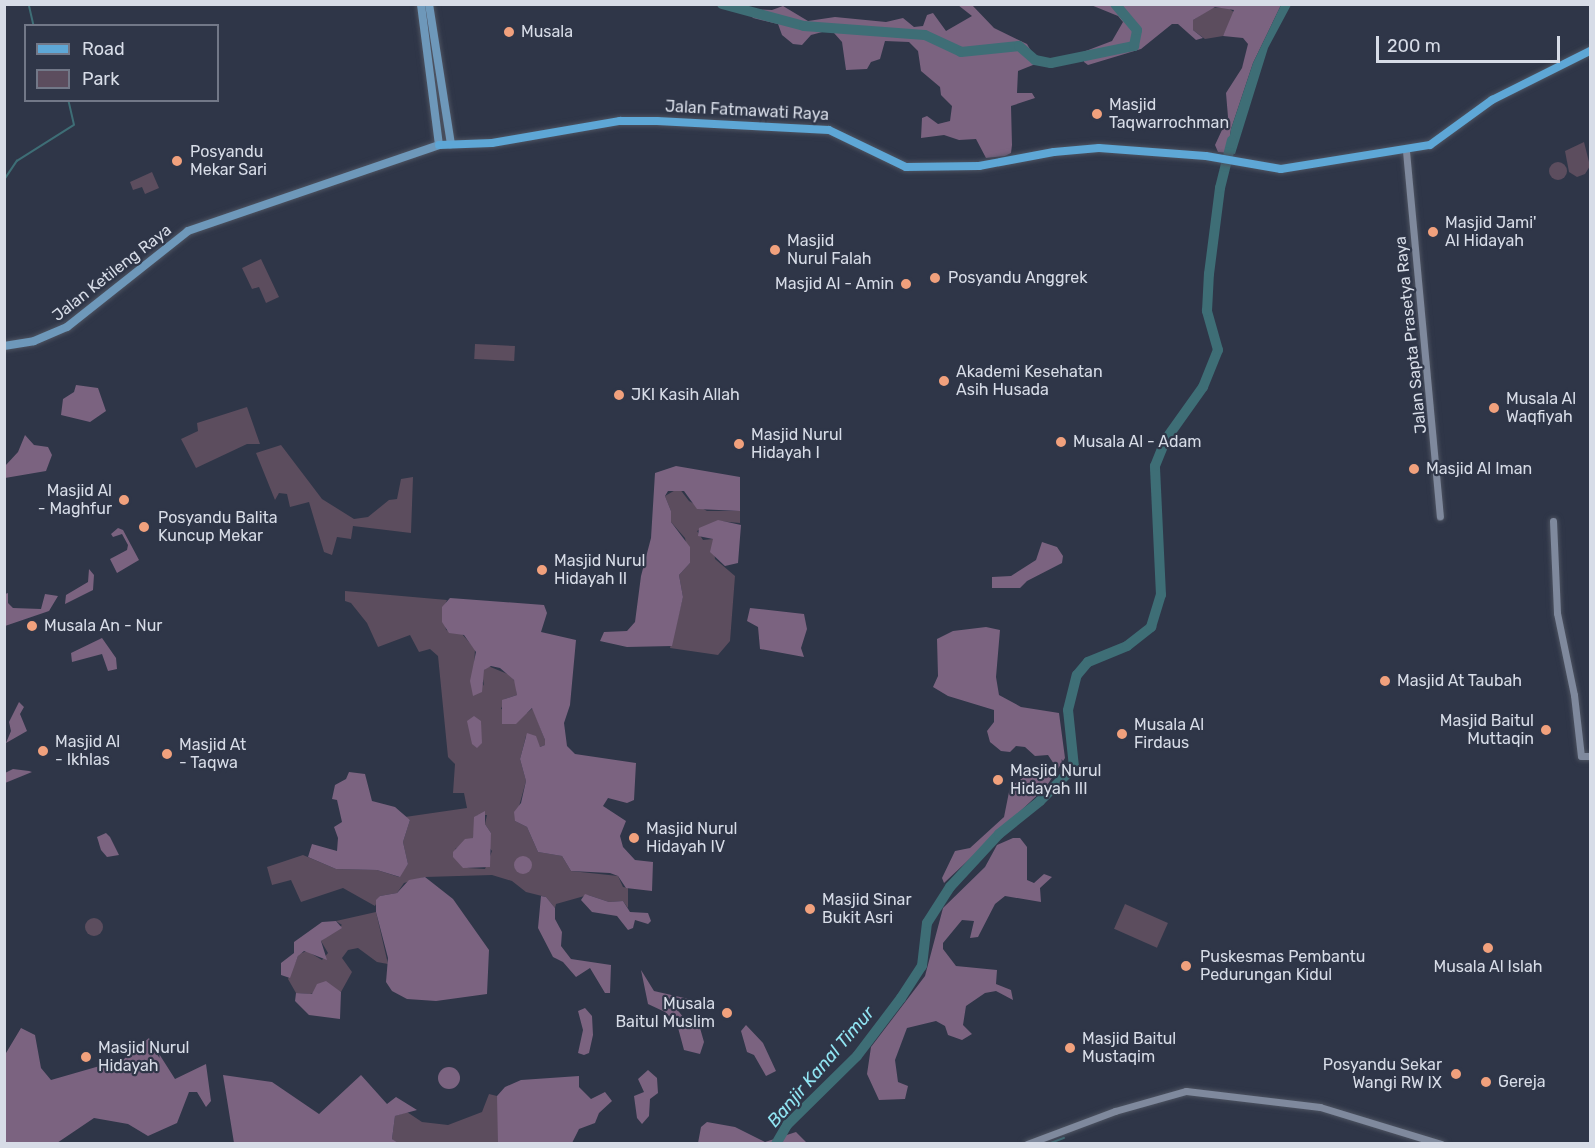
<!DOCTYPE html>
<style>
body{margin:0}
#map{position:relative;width:1595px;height:1148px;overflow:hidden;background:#2f3648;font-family:Rubik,sans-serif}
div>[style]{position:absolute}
.green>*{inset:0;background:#5c4d5e;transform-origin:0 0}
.round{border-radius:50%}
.forest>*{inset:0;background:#7b6380}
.water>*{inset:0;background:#3e6e76}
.stream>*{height:1.5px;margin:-0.75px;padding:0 0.75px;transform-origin:0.75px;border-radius:0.75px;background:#3e6e76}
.river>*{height:10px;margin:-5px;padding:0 5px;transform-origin:5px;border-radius:5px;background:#3e6e76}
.roads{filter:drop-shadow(0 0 2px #4d5361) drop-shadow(0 0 2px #4d5361)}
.tertiary>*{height:7px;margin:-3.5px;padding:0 3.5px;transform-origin:3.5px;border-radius:3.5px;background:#7f899d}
.secondary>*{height:8px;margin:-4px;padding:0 4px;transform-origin:4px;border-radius:4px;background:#6e98ba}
.primary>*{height:8px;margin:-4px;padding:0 4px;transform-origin:4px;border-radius:4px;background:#5ea7d6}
.dots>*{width:16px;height:16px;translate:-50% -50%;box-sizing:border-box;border:3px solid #2f3648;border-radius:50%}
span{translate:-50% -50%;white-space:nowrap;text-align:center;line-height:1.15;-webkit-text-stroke:4.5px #2f3648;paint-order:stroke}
.poi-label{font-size:16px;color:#d7dce7}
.left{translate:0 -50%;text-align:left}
.right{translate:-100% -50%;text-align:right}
.street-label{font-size:16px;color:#d7dce7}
.water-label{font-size:18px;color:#91e5f3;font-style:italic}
.frame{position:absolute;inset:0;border:6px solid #d7dce7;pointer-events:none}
.legend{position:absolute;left:24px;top:24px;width:195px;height:78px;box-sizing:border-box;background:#2f3648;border:2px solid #727888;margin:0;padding:8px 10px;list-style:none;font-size:18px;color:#d7dce7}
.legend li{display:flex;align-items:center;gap:12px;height:30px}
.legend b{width:30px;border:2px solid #727888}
.scale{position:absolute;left:1376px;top:36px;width:184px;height:27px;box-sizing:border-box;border:3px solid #d7dce7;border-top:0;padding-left:8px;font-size:18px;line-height:21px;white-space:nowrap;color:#d7dce7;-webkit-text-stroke:4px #2f3648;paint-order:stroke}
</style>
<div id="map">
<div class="green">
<i style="clip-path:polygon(1227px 7px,1235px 13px,1223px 36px,1205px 39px,1193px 30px,1193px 20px,1211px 8px)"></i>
<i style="clip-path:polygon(1584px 142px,1590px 166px,1585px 174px,1577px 177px,1569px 172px,1565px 151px)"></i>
<i class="round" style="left:1549px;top:162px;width:18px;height:18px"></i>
<i style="clip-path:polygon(152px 172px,159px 188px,145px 194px,142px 187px,133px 190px,130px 182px)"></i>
<i style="clip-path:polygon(261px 259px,279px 297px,266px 303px,259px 287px,252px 289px,242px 268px)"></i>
<i style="left:475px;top:344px;width:40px;height:15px;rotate:3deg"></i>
<i style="clip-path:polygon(247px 407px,260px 444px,247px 444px,196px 468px,181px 439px,198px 431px,197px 423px)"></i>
<i style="clip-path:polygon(281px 445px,322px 499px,354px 519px,368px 517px,389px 500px,397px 499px,401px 479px,413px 477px,411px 533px,353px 526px,351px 539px,337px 537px,332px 555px,324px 552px,309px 502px,290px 507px,287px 494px,279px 493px,275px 500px,256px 453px)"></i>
<i style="clip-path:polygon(679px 488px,689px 501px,707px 511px,740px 511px,740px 523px,718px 521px,697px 531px,703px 540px,713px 539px,715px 559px,735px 576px,730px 641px,718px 655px,670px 648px,683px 597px,679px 575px,690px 563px,685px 538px,671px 522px,671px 511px,665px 496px)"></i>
<i style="clip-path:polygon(evenodd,345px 591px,447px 600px,443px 609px,446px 630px,462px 634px,475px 649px,474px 669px,484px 686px,482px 672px,488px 666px,510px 675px,516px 683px,517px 695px,505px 699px,501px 709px,527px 713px,533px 708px,545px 740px,545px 745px,540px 747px,526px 736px,520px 759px,526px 781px,515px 821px,527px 827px,538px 852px,562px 856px,571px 871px,618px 876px,623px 887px,628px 888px,628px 908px,623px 901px,609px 902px,588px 895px,556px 904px,555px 908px,546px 897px,526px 892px,512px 881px,492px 875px,425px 877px,404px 883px,397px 893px,380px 896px,375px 906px,343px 888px,301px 902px,291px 880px,272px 885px,267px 867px,303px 855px,336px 869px,377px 870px,399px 877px,408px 864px,403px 842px,410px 820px,405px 817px,467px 808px,464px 793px,453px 793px,455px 764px,448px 757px,438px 656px,430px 649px,419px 652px,410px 635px,378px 647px,367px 623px,351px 603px,345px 601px,345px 591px,477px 815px,487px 815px,485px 824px,491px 833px,488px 846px,492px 851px,485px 869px,468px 868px,455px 849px,473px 838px,477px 815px)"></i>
<i style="left:1125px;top:904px;width:47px;height:27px;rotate:24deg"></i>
<i style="clip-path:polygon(376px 912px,388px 964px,377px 962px,358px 948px,348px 950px,342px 958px,352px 972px,341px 992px,331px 988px,310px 994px,296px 993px,288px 979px,299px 954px,307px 951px,322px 960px,328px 953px,321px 941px,342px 925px,336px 921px)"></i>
<i class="round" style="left:85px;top:918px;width:18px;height:18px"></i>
<i style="clip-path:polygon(489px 1094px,497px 1096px,499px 1102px,498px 1143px,398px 1144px,392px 1139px,395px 1116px,407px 1112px,422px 1122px,448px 1125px,482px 1112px)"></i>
</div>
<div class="forest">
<i style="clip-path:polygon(958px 5px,972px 5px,994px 28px,1027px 44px,1038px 63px,1018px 71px,1017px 93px,1032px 93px,1035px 98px,1011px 106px,1012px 145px,1011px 153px,1005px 156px,986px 158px,976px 139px,959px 140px,944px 135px,921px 138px,922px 118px,927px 116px,938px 124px,950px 121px,952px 106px,941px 95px,940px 87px,921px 71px,918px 51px,909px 42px,885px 41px,880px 59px,871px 62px,867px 69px,846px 70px,842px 42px,834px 33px,826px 31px,811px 35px,802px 45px,793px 44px,782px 35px,778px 24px,753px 18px,747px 9px,772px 10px,783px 6px,808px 21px,835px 17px,886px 22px,903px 18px,914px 27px,923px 26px,927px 15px,933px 13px,946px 31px,972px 16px)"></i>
<i style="clip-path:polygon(1091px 5px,1281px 5px,1253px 63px,1231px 129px,1227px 153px,1218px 152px,1215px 145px,1228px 117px,1226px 93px,1242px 68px,1248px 44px,1243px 38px,1223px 36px,1234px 10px,1215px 7px,1193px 20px,1193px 30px,1203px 38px,1196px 40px,1178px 24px,1172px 24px,1141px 49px,1088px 65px,1084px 62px,1083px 52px,1112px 41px,1123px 22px,1118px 16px)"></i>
<i style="clip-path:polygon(76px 385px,98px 388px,106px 411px,90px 422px,61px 415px,63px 399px,74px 392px)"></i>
<i style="clip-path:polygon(25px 435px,34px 445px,48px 447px,52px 455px,46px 471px,5px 478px,5px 466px,18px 452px)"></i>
<i style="clip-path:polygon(676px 466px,740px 477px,740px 511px,697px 509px,684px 491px,668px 491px,665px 496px,671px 511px,671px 522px,690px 547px,690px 563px,679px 575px,683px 597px,672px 646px,627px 647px,600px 641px,604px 632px,627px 631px,635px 622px,641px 576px,651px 538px,655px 473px)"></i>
<i style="clip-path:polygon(718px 520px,741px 525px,738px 563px,725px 566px,710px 552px,713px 539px,698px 536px,699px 528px)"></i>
<i style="clip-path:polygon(118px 528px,123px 530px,139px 560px,117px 573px,110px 559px,127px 550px,128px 545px,122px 534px,113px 537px,111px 534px)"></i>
<i style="clip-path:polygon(1042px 542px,1057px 547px,1063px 556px,1062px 563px,1027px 581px,1020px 588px,992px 588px,992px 577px,1011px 576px,1036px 560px)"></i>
<i style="clip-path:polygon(89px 569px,94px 575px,93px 590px,65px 604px,66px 595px,88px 582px)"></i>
<i style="clip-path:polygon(8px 593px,8px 603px,13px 608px,41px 609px,45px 594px,58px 596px,49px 611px,5px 626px,5px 594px)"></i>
<i style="clip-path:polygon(450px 598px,544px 605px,547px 613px,541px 632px,576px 640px,570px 705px,564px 723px,567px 746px,575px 754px,636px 763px,634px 800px,627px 803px,608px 798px,603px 806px,626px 821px,620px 836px,623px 847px,635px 860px,653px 862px,652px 891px,626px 888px,618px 876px,610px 873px,571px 871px,562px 856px,538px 852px,527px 827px,515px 821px,514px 812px,521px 803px,526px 781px,520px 759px,527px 733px,536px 736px,540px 747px,545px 745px,545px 740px,532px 708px,516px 724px,502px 724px,502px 700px,517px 695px,514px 680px,500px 668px,491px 666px,484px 670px,482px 692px,473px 696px,470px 681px,476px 652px,464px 635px,449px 633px,442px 622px,442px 607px)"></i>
<i style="clip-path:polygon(750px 608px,804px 614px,807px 629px,801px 648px,804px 657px,760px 649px,758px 627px,747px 621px)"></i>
<i style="clip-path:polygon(986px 627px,1000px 630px,996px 677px,999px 695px,1021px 707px,1059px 713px,1065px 758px,1046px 787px,944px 883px,942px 878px,955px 851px,970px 848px,1004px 817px,1010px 787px,1034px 770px,1050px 770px,1054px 764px,1048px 755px,1035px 756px,1025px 747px,1016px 746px,1010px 752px,1001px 751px,990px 742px,987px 731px,994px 722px,994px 710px,948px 696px,933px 687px,938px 676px,937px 639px,953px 631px)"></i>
<i style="clip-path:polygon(102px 638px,116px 658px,117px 669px,108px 671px,102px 654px,72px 662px,71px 653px)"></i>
<i style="clip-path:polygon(19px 702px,24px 707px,20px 714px,27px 731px,6px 743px,11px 731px,9px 722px)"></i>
<i style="clip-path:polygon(474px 716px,481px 721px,482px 743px,477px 748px,472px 744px,467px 721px)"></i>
<i style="clip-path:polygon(13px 769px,29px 771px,32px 772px,5px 783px,5px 773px)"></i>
<i style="clip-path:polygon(349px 772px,365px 774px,372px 801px,395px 807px,410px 820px,403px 842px,408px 864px,400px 877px,377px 870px,336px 869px,308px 857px,312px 844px,337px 851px,338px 838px,334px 827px,342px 822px,337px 800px,332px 799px,335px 785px,346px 779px)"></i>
<i style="clip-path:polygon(485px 811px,485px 824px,491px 833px,490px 867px,463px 868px,453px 857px,453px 852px,465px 839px,473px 838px,474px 817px)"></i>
<i style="clip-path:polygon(106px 833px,110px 837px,119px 855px,107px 857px,101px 850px,97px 837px)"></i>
<i style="clip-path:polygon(1013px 838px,1020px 838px,1027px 847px,1027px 880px,1034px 883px,1044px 874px,1052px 877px,1040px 888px,1041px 902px,1005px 896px,995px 904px,978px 937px,970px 938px,974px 921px,962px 920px,943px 943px,943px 949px,956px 966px,997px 970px,996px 984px,1011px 990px,1013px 1000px,996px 991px,985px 993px,966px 1006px,963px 1025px,972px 1034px,962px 1040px,948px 1035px,945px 1026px,936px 1021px,907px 1028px,895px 1060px,898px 1082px,908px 1086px,905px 1099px,879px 1100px,867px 1074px,871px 1047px,925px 976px,943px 908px,985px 867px,997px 845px)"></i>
<i class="round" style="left:514px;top:856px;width:18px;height:18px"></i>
<i style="clip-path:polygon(425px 877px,453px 899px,489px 950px,487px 994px,436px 1001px,407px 999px,392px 991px,386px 982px,388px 958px,376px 912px,376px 900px,380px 896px,397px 893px,409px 880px)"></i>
<i style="clip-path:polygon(585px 894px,609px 902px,623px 901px,630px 912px,648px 913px,651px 921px,648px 924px,635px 920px,633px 928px,628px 930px,617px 916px,592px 912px,581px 900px)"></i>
<i style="clip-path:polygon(541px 896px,546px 897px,555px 908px,555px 919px,562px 932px,561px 946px,571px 959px,611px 965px,610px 993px,605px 993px,590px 968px,576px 977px,563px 962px,553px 957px,538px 928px)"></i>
<i style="clip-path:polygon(336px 921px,342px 928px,321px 941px,327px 960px,304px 951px,298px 956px,290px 978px,281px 975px,281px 963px,294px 953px,294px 942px,322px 922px)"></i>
<i style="clip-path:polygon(641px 970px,654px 991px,706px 1003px,702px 1009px,676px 1008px,687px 1022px,700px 1028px,704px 1042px,700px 1054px,684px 1050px,677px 1024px,665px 1012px,648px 1004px)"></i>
<i style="clip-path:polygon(326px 981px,341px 992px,340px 1019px,309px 1015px,295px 1001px,296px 993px,312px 994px,317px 984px)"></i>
<i style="clip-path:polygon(585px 1008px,592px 1016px,593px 1035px,589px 1053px,584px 1055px,578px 1053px,583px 1030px,578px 1011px)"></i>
<i style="clip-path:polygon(746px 1025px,763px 1043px,776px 1071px,766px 1076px,754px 1055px,747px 1052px,741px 1031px)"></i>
<i style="clip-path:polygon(21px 1028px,35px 1035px,41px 1068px,51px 1080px,124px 1059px,149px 1038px,175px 1079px,206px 1064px,211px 1101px,206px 1107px,197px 1092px,189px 1092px,177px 1123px,148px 1136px,128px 1124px,94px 1118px,57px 1143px,5px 1143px,6px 1053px)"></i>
<i class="round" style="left:438px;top:1067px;width:22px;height:22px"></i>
<i style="clip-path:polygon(648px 1070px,657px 1078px,658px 1093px,650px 1099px,649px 1116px,642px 1124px,637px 1118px,634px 1096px,644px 1092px,638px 1079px)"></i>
<i style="clip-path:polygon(223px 1075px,272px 1082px,319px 1114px,361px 1075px,387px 1104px,396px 1097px,417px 1110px,395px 1116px,392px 1139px,398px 1143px,234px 1143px)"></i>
<i style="clip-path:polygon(579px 1076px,579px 1087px,591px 1099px,605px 1092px,612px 1101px,599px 1113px,595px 1123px,579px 1129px,572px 1143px,498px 1143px,497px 1096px,505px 1087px,521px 1080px)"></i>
<i style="clip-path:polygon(707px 1122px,735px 1127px,765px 1142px,796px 1132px,807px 1143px,698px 1143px,701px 1127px)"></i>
</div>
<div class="water">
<i style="clip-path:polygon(1281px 5px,1291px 5px,1268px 48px,1235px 154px,1227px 153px,1231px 129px,1253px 63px)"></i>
</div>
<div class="stream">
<i style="left:29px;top:4px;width:23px;rotate:77deg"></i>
<i style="left:4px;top:180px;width:23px;rotate:-56deg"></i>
<i style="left:17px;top:161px;width:67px;rotate:-32.3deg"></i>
<i style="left:74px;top:125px;width:26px;rotate:-103deg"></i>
<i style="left:1048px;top:1144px;width:17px;rotate:-21deg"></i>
</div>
<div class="river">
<i style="left:722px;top:4px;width:85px;rotate:15deg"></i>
<i style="left:804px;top:26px;width:121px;rotate:4.3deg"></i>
<i style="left:925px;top:35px;width:40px;rotate:25deg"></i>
<i style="left:961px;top:52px;width:58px;rotate:-5.9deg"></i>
<i style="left:1019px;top:46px;width:21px;rotate:41deg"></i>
<i style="left:1035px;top:60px;width:16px;rotate:11deg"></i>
<i style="left:1051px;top:63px;width:85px;rotate:-11.6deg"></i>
<i style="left:1134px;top:46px;width:16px;rotate:-79deg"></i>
<i style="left:1137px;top:30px;width:34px;rotate:-130deg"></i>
<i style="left:776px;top:1144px;width:22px;rotate:-60deg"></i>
<i style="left:787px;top:1125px;width:98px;rotate:-44.6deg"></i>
<i style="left:857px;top:1056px;width:73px;rotate:-52.8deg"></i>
<i style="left:901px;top:998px;width:38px;rotate:-57deg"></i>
<i style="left:922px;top:966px;width:43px;rotate:-83.4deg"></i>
<i style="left:927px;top:923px;width:43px;rotate:-57.4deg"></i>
<i style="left:950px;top:887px;width:72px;rotate:-47.2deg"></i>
<i style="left:999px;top:834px;width:53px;rotate:-38.8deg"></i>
<i style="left:1040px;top:801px;width:48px;rotate:-45deg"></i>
<i style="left:1074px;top:767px;width:57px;rotate:-96deg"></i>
<i style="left:1068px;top:710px;width:36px;rotate:-76deg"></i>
<i style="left:1077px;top:675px;width:17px;rotate:-50deg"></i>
<i style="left:1088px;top:662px;width:42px;rotate:-22.3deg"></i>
<i style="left:1127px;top:646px;width:31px;rotate:-38deg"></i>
<i style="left:1151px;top:627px;width:34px;rotate:-73deg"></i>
<i style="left:1161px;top:595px;width:129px;rotate:-92.7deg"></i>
<i style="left:1155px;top:466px;width:29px;rotate:-68deg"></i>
<i style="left:1166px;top:439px;width:64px;rotate:-54.6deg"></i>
<i style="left:1203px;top:387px;width:40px;rotate:-68deg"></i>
<i style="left:1218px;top:350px;width:41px;rotate:-105.8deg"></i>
<i style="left:1207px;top:311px;width:37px;rotate:-87deg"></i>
<i style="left:1209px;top:274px;width:87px;rotate:-82.7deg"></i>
<i style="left:1220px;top:188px;width:49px;rotate:-76deg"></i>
</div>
<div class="roads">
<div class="tertiary">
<i style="left:1406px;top:151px;width:367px;rotate:84.7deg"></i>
<i style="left:1553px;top:521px;width:92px;rotate:87.5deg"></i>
<i style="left:1557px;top:613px;width:84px;rotate:78.3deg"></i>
<i style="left:1574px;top:695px;width:61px;rotate:83.5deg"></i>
<i style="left:1581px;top:756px;width:9px"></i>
<i style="left:1027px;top:1144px;width:94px;rotate:-20.6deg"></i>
<i style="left:1115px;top:1111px;width:74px;rotate:-15.7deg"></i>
<i style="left:1186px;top:1091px;width:135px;rotate:6.8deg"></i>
<i style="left:1320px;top:1107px;width:127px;rotate:17deg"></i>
</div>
<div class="secondary">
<i style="left:429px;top:4px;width:142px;rotate:81.1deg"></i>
<i style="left:4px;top:346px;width:30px;rotate:-9deg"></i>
<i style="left:34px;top:341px;width:36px;rotate:-23deg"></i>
<i style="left:67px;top:327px;width:154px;rotate:-38.4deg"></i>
<i style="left:188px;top:231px;width:265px;rotate:-18.9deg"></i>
<i style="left:439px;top:145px;width:142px;rotate:-97.3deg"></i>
</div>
<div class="primary">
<i style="left:439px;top:145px;width:53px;rotate:-2.2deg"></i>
<i style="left:492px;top:143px;width:130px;rotate:-9.8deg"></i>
<i style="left:620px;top:121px;width:37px"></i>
<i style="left:657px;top:121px;width:172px;rotate:3deg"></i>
<i style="left:829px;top:130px;width:85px;rotate:25.7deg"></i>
<i style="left:906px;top:167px;width:73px;rotate:-0.8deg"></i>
<i style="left:979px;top:166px;width:76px;rotate:-10.6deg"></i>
<i style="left:1054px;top:152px;width:45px;rotate:-5.1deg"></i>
<i style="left:1099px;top:148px;width:107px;rotate:4.3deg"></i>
<i style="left:1206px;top:156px;width:76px;rotate:9.8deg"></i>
<i style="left:1281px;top:169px;width:151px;rotate:-9.2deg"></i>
<i style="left:1430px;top:145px;width:77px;rotate:-36deg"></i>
<i style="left:1492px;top:100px;width:110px;rotate:-26.6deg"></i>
</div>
</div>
<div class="dots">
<i style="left:509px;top:32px;background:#f1a17d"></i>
<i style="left:1097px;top:114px;background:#f1a17d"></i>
<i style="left:177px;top:161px;background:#f1a17d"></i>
<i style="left:1433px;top:232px;background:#f1a17d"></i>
<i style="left:775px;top:250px;background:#f1a17d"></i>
<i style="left:935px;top:278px;background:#f1a17d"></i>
<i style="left:906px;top:284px;background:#f1a17d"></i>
<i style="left:944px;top:381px;background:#f1a17d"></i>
<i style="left:619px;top:395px;background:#f1a17d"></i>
<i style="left:1494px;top:408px;background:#f1a17d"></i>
<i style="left:1061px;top:442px;background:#f1a17d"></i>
<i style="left:739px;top:444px;background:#f1a17d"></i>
<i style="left:1414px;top:469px;background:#f1a17d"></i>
<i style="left:124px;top:500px;background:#f1a17d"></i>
<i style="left:144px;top:527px;background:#f1a17d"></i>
<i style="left:542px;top:570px;background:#f1a17d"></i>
<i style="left:32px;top:626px;background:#f1a17d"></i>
<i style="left:1385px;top:681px;background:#f1a17d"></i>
<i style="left:1546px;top:730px;background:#f1a17d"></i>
<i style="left:1122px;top:734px;background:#f1a17d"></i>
<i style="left:43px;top:751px;background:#f1a17d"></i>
<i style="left:167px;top:754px;background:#f1a17d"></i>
<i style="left:998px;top:780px;background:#f1a17d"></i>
<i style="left:634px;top:838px;background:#f1a17d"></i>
<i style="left:810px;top:909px;background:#f1a17d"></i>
<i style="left:1488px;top:948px;background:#f1a17d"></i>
<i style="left:1186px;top:966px;background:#f1a17d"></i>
<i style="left:727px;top:1013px;background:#f1a17d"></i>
<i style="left:1070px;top:1048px;background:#f1a17d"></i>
<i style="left:86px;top:1057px;background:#f1a17d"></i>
<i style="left:1456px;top:1074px;background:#f1a17d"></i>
<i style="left:1486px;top:1082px;background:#f1a17d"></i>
</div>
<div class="poi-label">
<span class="left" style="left:521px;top:32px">Musala</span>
<span class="left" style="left:1109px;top:114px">Masjid<br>Taqwarrochman</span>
<span class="left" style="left:190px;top:161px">Posyandu<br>Mekar Sari</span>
<span class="left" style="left:1445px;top:232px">Masjid Jami'<br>Al Hidayah</span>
<span class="left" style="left:787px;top:250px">Masjid<br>Nurul Falah</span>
<span class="left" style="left:948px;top:278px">Posyandu Anggrek</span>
<span class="right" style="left:894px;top:284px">Masjid Al - Amin</span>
<span class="left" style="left:956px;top:381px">Akademi Kesehatan<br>Asih Husada</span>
<span class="left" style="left:631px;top:395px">JKI Kasih Allah</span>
<span class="left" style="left:1506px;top:408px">Musala Al<br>Waqfiyah</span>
<span class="left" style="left:751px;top:444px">Masjid Nurul<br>Hidayah I</span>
<span class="left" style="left:1073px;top:442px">Musala Al - Adam</span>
<span class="left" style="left:1426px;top:469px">Masjid Al Iman</span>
<span class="right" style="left:112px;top:500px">Masjid Al<br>- Maghfur</span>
<span class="left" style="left:158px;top:527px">Posyandu Balita<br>Kuncup Mekar</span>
<span class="left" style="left:554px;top:570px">Masjid Nurul<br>Hidayah II</span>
<span class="left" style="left:44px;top:626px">Musala An - Nur</span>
<span class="left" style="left:1397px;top:681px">Masjid At Taubah</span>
<span class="right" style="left:1534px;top:730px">Masjid Baitul<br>Muttaqin</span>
<span class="left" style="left:1134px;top:734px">Musala Al<br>Firdaus</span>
<span class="left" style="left:55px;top:751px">Masjid Al<br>- Ikhlas</span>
<span class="left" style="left:179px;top:754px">Masjid At<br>- Taqwa</span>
<span class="left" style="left:1010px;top:780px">Masjid Nurul<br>Hidayah III</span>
<span class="left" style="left:646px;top:838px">Masjid Nurul<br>Hidayah IV</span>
<span class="left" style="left:822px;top:909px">Masjid Sinar<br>Bukit Asri</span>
<span class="left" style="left:1200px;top:966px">Puskesmas Pembantu<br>Pedurungan Kidul</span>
<span style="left:1488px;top:967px">Musala Al Islah</span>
<span class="right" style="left:715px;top:1013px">Musala<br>Baitul Muslim</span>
<span class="left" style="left:1082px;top:1048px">Masjid Baitul<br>Mustaqim</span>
<span class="left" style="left:98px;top:1057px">Masjid Nurul<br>Hidayah</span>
<span class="right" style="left:1442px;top:1074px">Posyandu Sekar<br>Wangi RW IX</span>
<span class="left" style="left:1498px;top:1082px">Gereja</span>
</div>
<div class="street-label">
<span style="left:747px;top:111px;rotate:3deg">Jalan Fatmawati Raya</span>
<span style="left:112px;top:273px;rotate:-38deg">Jalan Ketileng Raya</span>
<span style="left:1411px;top:335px;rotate:-96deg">Jalan Sapta Prasetya Raya</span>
</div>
<div class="water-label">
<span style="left:821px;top:1067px;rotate:-49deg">Banjir Kanal Timur</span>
</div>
<div class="frame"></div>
<ul class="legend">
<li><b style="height:8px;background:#5ea7d6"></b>Road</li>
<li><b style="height:16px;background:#5c4d5e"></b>Park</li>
</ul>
<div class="scale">200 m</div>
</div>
